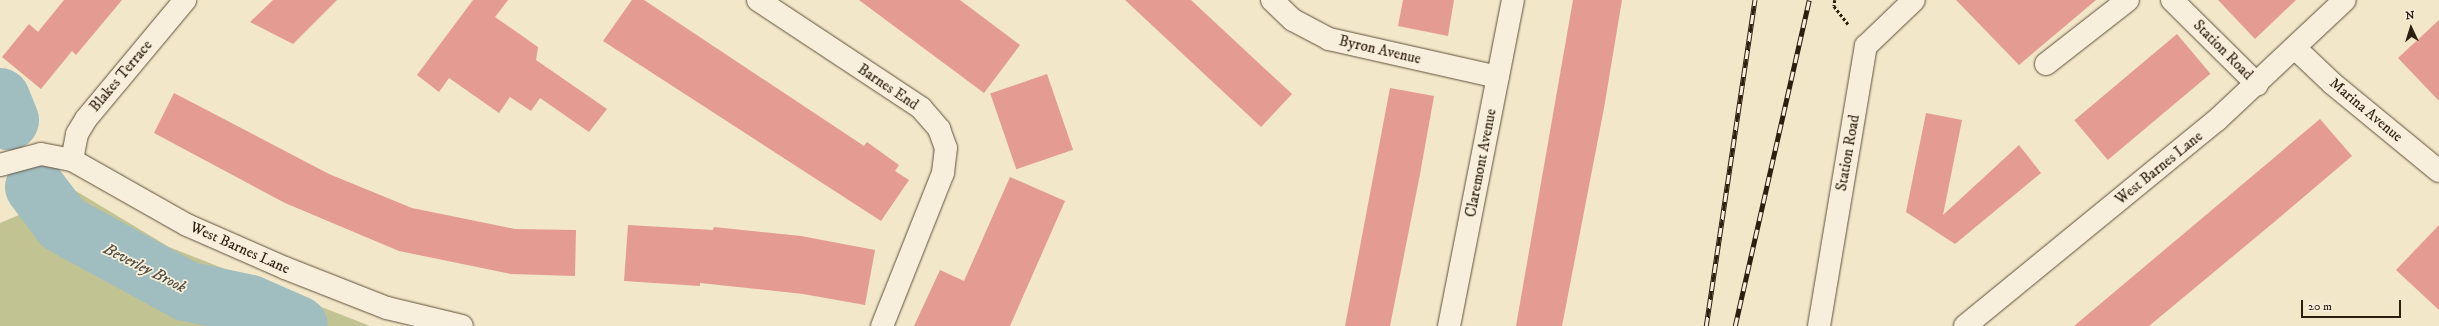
<!DOCTYPE html>
<style>
body{margin:0}
#map{position:relative;width:2439px;height:326px;overflow:hidden;background:#f2e7c8;font-family:"IM FELL DW Pica",serif}
div>[style]{position:absolute}
.green>*{inset:0;background:#c1c392}
.river>*{height:60px;margin:-30px;padding:0 30px;transform-origin:30px;border-radius:30px;background:#a0bdc0}
.building>*{inset:0;background:#e49b92;transform-origin:0 0}
.path>*{height:2.5px;margin-top:-1.25px;transform-origin:0;background:repeating-linear-gradient(90deg,#2e1e0d 0 3px,transparent 0 5px)}
.roads{filter:drop-shadow(0 0 1px #5f503c) drop-shadow(0 0 1px #5f503c)}
.minor>*{height:22px;margin:-11px;padding:0 11px;transform-origin:11px;border-radius:11px;background:#f7efdb}
.rail>*{height:4.5px;margin-top:-2.25px;transform-origin:0;background:repeating-linear-gradient(90deg,#f7efdb 0 9px,#2e1e0d 0 18px);box-sizing:border-box;border-block:1px solid #2e1e0d}
span{translate:-50% -50%;white-space:nowrap;text-align:center;line-height:1.15;-webkit-text-stroke:3.5px #f7efdb;paint-order:stroke}
.street-label{font-size:15px;color:#2e1e0d}
.water-label{font-size:16px;color:#504e43;font-style:italic}
.north{position:absolute;left:2391px;top:8px;width:40px;height:40px;-webkit-text-stroke:3px #f7efdb;paint-order:stroke;rotate:356deg;font-size:11px;font-weight:700;line-height:16px;text-align:center;color:#2e1e0d}
.north::after{content:'';display:block;margin:auto;width:14px;height:18px;background:#2e1e0d;clip-path:polygon(50% 0,100% 100%,50% 72%,0 100%)}
.scale{position:absolute;left:2301px;top:300px;width:100px;height:18px;box-sizing:border-box;border:2px solid #2e1e0d;border-top:0;padding-left:5px;font-size:12px;line-height:14px;white-space:nowrap;color:#2e1e0d;-webkit-text-stroke:3px #f7efdb;paint-order:stroke}
</style>
<div id="map">
<div class="green">
<i style="clip-path:polygon(76px 191px,169px 247px,370px 326px,0 326px,0 223px)"></i>
</div>
<div class="river">
<i style="left:0;top:98px;width:24px;rotate:68deg"></i>
<i style="left:35px;top:187px;width:46px;rotate:52.9deg"></i>
<i style="left:63px;top:224px;width:140px;rotate:28.6deg"></i>
<i style="left:186px;top:291px;width:66px;rotate:12.3deg"></i>
<i style="left:250px;top:305px;width:52px;rotate:23.6deg"></i>
</div>
<div class="building">
<i style="clip-path:polygon(64px 0,122px 0,76px 55px,72px 51px,41px 89px,2px 57px,29px 24px,38px 32px)"></i>
<i style="clip-path:polygon(273px 0,337px 0,293px 44px,250px 22px)"></i>
<i style="clip-path:polygon(473px 0,508px 0,495px 17px,538px 47px,536px 60px,607px 109px,589px 132px,540px 98px,531px 111px,510px 97px,499px 113px,449px 78px,439px 92px,417px 75px)"></i>
<i style="clip-path:polygon(632px 0,644px 0,864px 146px,867px 142px,899px 165px,895px 171px,909px 180px,881px 221px,603px 41px)"></i>
<i style="clip-path:polygon(859px 0,960px 0,1020px 45px,984px 93px)"></i>
<i style="clip-path:polygon(1125px 0,1191px 0,1292px 94px,1261px 127px)"></i>
<i style="clip-path:polygon(1403px 0,1454px 0,1448px 36px,1398px 26px)"></i>
<i style="clip-path:polygon(1573px 0,1622px 0,1604px 108px,1562px 326px,1516px 326px)"></i>
<i style="clip-path:polygon(1956px 0,2096px 0,2019px 65px)"></i>
<i style="clip-path:polygon(2218px 0,2296px 0,2255px 39px)"></i>
<i style="clip-path:polygon(2439px 20px,2439px 101px,2398px 58px)"></i>
<i style="left:2177px;top:34px;width:52px;height:134px;rotate:50deg"></i>
<i style="left:1047px;top:74px;width:80px;height:60px;rotate:71deg"></i>
<i style="clip-path:polygon(1390px 88px,1434px 96px,1420px 174px,1390px 326px,1345px 326px)"></i>
<i style="clip-path:polygon(174px 93px,329px 174px,412px 208px,515px 229px,576px 230px,575px 276px,511px 274px,399px 251px,285px 203px,154px 133px)"></i>
<i style="clip-path:polygon(1926px 113px,1962px 120px,1943px 215px,2019px 145px,2041px 173px,1955px 244px,1906px 212px)"></i>
<i style="clip-path:polygon(2320px 119px,2352px 156px,2273px 223px,2149px 326px,2074px 326px)"></i>
<i style="clip-path:polygon(1010px 177px,1065px 201px,1010px 326px,914px 326px,940px 270px,964px 281px)"></i>
<i style="clip-path:polygon(628px 225px,713px 230px,714px 227px,801px 236px,875px 250px,865px 305px,803px 294px,700px 283px,700px 286px,624px 281px)"></i>
<i style="clip-path:polygon(2439px 225px,2439px 310px,2396px 270px)"></i>
</div>
<div class="path">
<i style="left:1835px;top:0;width:6px;rotate:99deg"></i>
<i style="left:1834px;top:6px;width:23px;rotate:52deg"></i>
</div>
<div class="roads">
<div class="minor">
<i style="left:758px;top:0;width:196px;rotate:33.5deg"></i>
<i style="left:921px;top:108px;width:28px;rotate:49deg"></i>
<i style="left:939px;top:129px;width:20px;rotate:70deg"></i>
<i style="left:946px;top:148px;width:25px;rotate:97deg"></i>
<i style="left:943px;top:173px;width:165px;rotate:111.7deg"></i>
<i style="left:1272px;top:0;width:29px;rotate:44deg"></i>
<i style="left:1293px;top:20px;width:41px;rotate:27.8deg"></i>
<i style="left:1329px;top:39px;width:173px;rotate:12.7deg"></i>
<i style="left:2172px;top:0;width:120px;rotate:44.7deg"></i>
<i style="left:2295px;top:48px;width:52px;rotate:43.5deg"></i>
<i style="left:2333px;top:84px;width:137px;rotate:39.4deg"></i>
<i style="left:2046px;top:64px;width:104px;rotate:-38deg"></i>
<i style="left:72px;top:160px;width:26px;rotate:-79deg"></i>
<i style="left:77px;top:134px;width:17px;rotate:-59deg"></i>
<i style="left:86px;top:119px;width:155px;rotate:-50.2deg"></i>
<i style="left:0;top:165px;width:42px;rotate:-15deg"></i>
<i style="left:41px;top:154px;width:32px;rotate:11deg"></i>
<i style="left:72px;top:160px;width:132px;rotate:29.5deg"></i>
<i style="left:187px;top:225px;width:107px;rotate:23.7deg"></i>
<i style="left:285px;top:268px;width:110px;rotate:21.4deg"></i>
<i style="left:387px;top:308px;width:77px;rotate:13.5deg"></i>
<i style="left:1449px;top:326px;width:332px;rotate:-78.9deg"></i>
<i style="left:1819px;top:326px;width:284px;rotate:-80.5deg"></i>
<i style="left:1866px;top:46px;width:66px;rotate:-43.8deg"></i>
<i style="left:1965px;top:326px;width:325px;rotate:-39.3deg"></i>
<i style="left:2217px;top:120px;width:175px;rotate:-43.2deg"></i>
</div>
</div>
<div class="rail">
<i style="left:1706px;top:326px;width:330px;rotate:-81.5deg"></i>
<i style="left:1735px;top:326px;width:334px;rotate:-77.2deg"></i>
</div>
<div class="street-label">
<span style="left:1380px;top:50px;rotate:13deg">Byron Avenue</span>
<span style="left:2223px;top:50px;rotate:45deg">Station Road</span>
<span style="left:121px;top:76px;rotate:-50deg">Blakes Terrace</span>
<span style="left:888px;top:87px;rotate:34deg">Barnes End</span>
<span style="left:2366px;top:110px;rotate:40deg">Marina Avenue</span>
<span style="left:1848px;top:153px;rotate:-80deg">Station Road</span>
<span style="left:1481px;top:163px;rotate:-79deg">Claremont Avenue</span>
<span style="left:2159px;top:168px;rotate:-39deg">West Barnes Lane</span>
<span style="left:240px;top:248px;rotate:24deg">West Barnes Lane</span>
</div>
<div class="water-label">
<span style="left:145px;top:268px;rotate:27deg">Beverley Brook</span>
</div>
<div class="north">N</div>
<div class="scale">20 m</div>
</div>
